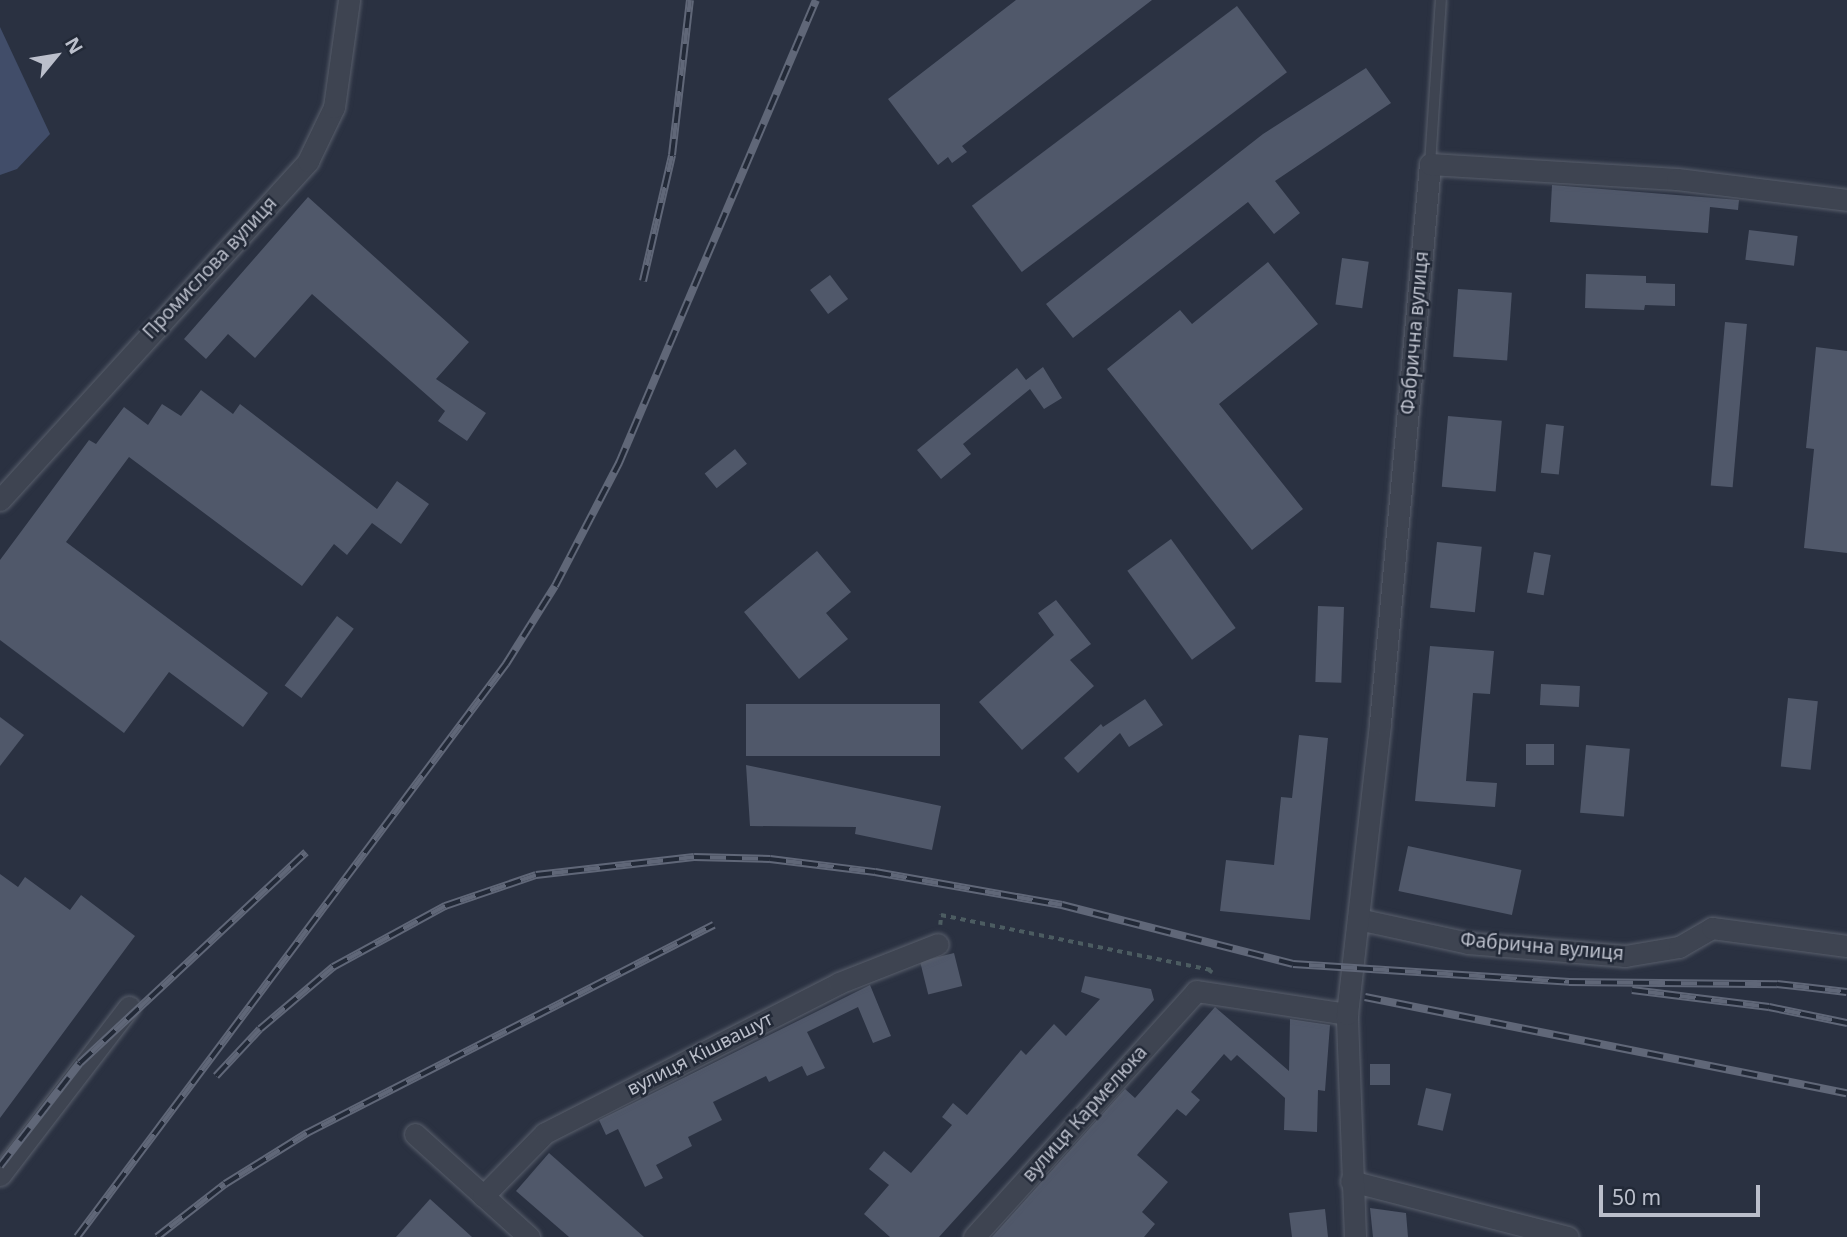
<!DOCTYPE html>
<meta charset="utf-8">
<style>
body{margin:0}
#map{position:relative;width:1847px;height:1237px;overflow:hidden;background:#2a3141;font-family:"Noto Sans",sans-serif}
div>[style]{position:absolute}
.water>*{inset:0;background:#414d69}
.building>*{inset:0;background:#50586a;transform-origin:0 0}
.path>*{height:3.5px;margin-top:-1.75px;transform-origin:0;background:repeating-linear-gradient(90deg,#4c5c61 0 5px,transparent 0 10px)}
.roads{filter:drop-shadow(0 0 2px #595f6c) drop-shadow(0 0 2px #595f6c)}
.lane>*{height:10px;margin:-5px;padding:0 5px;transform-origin:5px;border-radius:5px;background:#3e4451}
.street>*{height:21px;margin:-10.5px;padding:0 10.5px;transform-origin:10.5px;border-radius:10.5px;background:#3e4451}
.rail>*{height:8px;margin-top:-4px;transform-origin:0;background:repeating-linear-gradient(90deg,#222937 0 16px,#606778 0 32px);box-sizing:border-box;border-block:2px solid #606778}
span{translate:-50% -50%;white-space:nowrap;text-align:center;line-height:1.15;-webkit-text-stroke:5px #222937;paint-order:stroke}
.street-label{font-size:19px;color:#bbbfcb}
.north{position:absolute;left:21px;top:21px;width:70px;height:70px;-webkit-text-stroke:5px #222937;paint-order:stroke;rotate:60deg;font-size:19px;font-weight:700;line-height:28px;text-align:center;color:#bbbfcb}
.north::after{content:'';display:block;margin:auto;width:24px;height:32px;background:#bbbfcb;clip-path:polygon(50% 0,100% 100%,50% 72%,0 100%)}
.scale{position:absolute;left:1599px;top:1185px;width:161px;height:32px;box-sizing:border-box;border:4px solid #bbbfcb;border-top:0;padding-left:9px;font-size:21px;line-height:24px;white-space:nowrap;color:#bbbfcb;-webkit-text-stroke:5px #222937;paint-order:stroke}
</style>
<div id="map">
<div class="water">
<i style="clip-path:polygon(0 27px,50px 134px,17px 169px,0 175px)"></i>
</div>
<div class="building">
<i style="clip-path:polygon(1016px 0,1152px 0,962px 146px,967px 152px,952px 163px,948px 157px,938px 165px,888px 99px)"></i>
<i style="left:1237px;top:6px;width:83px;height:332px;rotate:53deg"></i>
<i style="clip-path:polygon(1366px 68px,1391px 103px,1275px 181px,1300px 213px,1274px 234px,1248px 202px,1073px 338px,1046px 304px,1263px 134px)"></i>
<i style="clip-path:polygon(1552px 185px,1739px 200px,1738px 210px,1710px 207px,1708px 233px,1550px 222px)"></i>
<i style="clip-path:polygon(308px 197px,469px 342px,436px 379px,486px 413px,467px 441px,438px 421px,445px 411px,312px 294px,255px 358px,228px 334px,206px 359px,184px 339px)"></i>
<i style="left:1749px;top:230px;width:49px;height:30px;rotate:7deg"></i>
<i style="left:1342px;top:258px;width:27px;height:47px;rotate:8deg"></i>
<i style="clip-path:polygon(1268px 262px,1318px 324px,1219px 404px,1303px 509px,1252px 550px,1107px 369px,1180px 310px,1192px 324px)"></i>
<i style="clip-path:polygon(1586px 274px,1646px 276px,1646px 283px,1675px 284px,1675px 306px,1645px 305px,1644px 310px,1585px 308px)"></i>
<i style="left:830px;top:275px;width:30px;height:25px;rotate:53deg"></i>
<i style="left:1458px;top:289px;width:54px;height:68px;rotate:4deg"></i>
<i style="left:1725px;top:322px;width:22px;height:164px;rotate:5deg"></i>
<i style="clip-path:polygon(1816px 347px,1847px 351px,1847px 553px,1804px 548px,1814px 449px,1806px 448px)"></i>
<i style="clip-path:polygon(1043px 367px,1062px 398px,1044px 409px,1030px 389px,963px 444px,971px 454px,941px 479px,917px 450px,1017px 368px,1026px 380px)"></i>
<i style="clip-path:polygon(201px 390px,233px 414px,240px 404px,377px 509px,397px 481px,429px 504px,401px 544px,372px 523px,347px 555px,334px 544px,302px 586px,129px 457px,66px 542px,268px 693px,243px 727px,169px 672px,124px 733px,0 640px,0 560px,89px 440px,96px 444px,124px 407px,148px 425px,162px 404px,181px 416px)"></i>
<i style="left:1448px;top:416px;width:54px;height:71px;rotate:5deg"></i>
<i style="left:1546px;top:424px;width:18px;height:49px;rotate:6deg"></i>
<i style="left:735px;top:449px;width:19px;height:39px;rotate:51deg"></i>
<i style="left:1171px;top:539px;width:110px;height:54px;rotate:54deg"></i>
<i style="left:1437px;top:542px;width:45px;height:66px;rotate:6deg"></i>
<i style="clip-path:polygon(817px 551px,851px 592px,826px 613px,848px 639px,799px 679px,744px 612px)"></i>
<i style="left:1534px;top:552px;width:17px;height:41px;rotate:10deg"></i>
<i style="clip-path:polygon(1056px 600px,1091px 644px,1070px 660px,1094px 686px,1022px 750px,979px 702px,1054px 635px,1038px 613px)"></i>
<i style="left:1318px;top:606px;width:26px;height:76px;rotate:2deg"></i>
<i style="left:337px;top:616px;width:21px;height:87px;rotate:37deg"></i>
<i style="clip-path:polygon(1430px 646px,1494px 651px,1490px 694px,1473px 693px,1466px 781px,1497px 783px,1495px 807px,1415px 801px)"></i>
<i style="left:1541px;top:684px;width:39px;height:21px;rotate:3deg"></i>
<i style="left:1788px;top:698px;width:30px;height:69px;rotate:6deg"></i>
<i style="clip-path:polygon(1145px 699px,1163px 725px,1129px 747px,1120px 733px,1078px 773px,1064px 758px,1101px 724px,1103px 727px)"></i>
<i style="left:746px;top:704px;width:194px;height:52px"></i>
<i style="clip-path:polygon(0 717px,24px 735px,0 766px)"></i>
<i style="clip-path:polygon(1299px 735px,1328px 738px,1310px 920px,1220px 911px,1226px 860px,1274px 865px,1281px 797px,1292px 798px)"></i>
<i style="left:1526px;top:744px;width:28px;height:21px"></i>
<i style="left:1586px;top:745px;width:44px;height:68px;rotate:5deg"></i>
<i style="clip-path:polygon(746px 765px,941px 806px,932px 850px,855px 834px,856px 827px,750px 826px)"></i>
<i style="left:1408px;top:846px;width:116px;height:46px;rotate:12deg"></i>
<i style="clip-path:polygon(0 874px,18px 887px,25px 877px,70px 910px,81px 895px,135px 936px,0 1118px)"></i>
<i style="left:954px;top:953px;width:34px;height:35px;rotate:76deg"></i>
<i style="clip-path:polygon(1085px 976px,1151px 989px,1154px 1000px,939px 1237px,890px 1237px,864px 1214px,889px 1185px,869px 1169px,884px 1151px,911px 1173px,952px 1125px,942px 1117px,953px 1103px,967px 1115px,1021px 1050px,1026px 1055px,1054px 1024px,1066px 1036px,1100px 999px,1081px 992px)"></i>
<i style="clip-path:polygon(870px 985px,891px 1036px,873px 1043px,858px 1007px,807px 1032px,825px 1068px,807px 1076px,802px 1066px,769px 1082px,766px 1076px,713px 1102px,722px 1120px,688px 1137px,692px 1146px,656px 1165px,663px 1178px,645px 1187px,618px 1129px,606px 1135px,599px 1120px)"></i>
<i style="clip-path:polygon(1215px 1007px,1289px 1071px,1290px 1019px,1330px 1025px,1325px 1091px,1318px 1090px,1317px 1132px,1284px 1130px,1285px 1098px,1237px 1055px,1231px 1061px,1224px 1054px,1191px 1092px,1200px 1100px,1186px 1116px,1177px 1109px,1137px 1155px,1168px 1182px,1142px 1212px,1155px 1224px,1144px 1237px,992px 1237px,1125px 1089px,1135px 1098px)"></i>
<i style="left:1370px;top:1064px;width:20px;height:21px"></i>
<i style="left:1426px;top:1088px;width:26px;height:38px;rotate:13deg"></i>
<i style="clip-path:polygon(549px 1153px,644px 1237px,569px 1237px,516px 1191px)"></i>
<i style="clip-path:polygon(430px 1199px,472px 1237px,396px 1237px)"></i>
<i style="clip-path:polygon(1370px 1208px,1406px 1213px,1408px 1237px,1373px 1237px)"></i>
<i style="clip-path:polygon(1325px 1209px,1328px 1237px,1292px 1237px,1289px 1213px)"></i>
</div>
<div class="path">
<i style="left:940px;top:925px;width:10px;rotate:-84deg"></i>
<i style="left:941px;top:915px;width:277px;rotate:11.5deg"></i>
<i style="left:1212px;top:970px;width:4px;rotate:124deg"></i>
</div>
<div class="roads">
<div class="lane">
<i style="left:1430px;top:164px;width:164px;rotate:-86.2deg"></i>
</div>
<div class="street">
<i style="left:0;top:500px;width:458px;rotate:-47.7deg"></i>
<i style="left:308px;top:161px;width:60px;rotate:-64.3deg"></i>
<i style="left:334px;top:107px;width:108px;rotate:-82deg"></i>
<i style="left:1358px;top:919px;width:113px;rotate:12.3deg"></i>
<i style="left:1468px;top:943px;width:158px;rotate:4.7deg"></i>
<i style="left:1625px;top:956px;width:55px;rotate:-9.5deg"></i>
<i style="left:1679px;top:947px;width:38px;rotate:-30deg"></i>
<i style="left:1712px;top:928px;width:136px;rotate:7.6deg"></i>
<i style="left:415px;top:1134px;width:154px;rotate:42.1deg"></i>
<i style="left:0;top:1175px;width:212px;rotate:-52.5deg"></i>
<i style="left:1351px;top:1181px;width:224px;rotate:14.5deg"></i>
<i style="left:483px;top:1196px;width:88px;rotate:-45.5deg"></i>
<i style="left:545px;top:1133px;width:330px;rotate:-27deg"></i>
<i style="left:839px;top:983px;width:106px;rotate:-21.5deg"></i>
<i style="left:974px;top:1237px;width:331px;rotate:-47.9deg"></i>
<i style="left:1196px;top:991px;width:153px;rotate:8.7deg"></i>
<i style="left:1355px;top:1237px;width:223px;rotate:-92.1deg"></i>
<i style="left:1347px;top:1014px;width:293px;rotate:-83.5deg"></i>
<i style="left:1380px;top:723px;width:561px;rotate:-84.89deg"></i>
<i style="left:1430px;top:164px;width:247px;rotate:3.5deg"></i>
<i style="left:1677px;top:179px;width:171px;rotate:7deg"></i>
</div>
</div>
<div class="rail">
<i style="left:643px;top:281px;width:129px;rotate:-77deg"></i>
<i style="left:672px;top:155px;width:156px;rotate:-83.4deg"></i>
<i style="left:1632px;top:990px;width:138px;rotate:7.1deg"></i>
<i style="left:1769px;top:1007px;width:80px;rotate:11.6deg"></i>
<i style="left:1365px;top:997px;width:491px;rotate:11.3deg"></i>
<i style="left:216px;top:1076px;width:64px;rotate:-46.9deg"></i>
<i style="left:260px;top:1029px;width:96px;rotate:-40.3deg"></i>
<i style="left:333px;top:967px;width:128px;rotate:-28.6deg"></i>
<i style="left:445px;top:906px;width:96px;rotate:-18.8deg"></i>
<i style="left:536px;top:875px;width:159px;rotate:-6.5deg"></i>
<i style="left:694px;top:857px;width:76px;rotate:1.5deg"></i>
<i style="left:770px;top:859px;width:106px;rotate:7.1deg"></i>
<i style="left:875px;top:872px;width:190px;rotate:10deg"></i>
<i style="left:1062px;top:905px;width:238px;rotate:14.3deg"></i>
<i style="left:1293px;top:964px;width:277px;rotate:3.7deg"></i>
<i style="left:1569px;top:982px;width:208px;rotate:0.6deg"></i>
<i style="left:1777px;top:984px;width:70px;rotate:6.5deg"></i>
<i style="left:0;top:1166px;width:130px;rotate:-52.2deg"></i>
<i style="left:80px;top:1063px;width:309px;rotate:-43deg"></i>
<i style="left:77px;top:1237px;width:716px;rotate:-53.18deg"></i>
<i style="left:506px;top:664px;width:92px;rotate:-57.9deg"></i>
<i style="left:555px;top:586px;width:139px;rotate:-62.5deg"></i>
<i style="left:619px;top:463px;width:503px;rotate:-66.95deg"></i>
<i style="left:157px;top:1237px;width:86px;rotate:-37.9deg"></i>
<i style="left:225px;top:1184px;width:97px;rotate:-31.9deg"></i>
<i style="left:307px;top:1133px;width:457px;rotate:-27.1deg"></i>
</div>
<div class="street-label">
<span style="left:210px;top:268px;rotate:-47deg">Промислова вулиця</span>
<span style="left:1415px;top:333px;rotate:-85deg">Фабрична вулиця</span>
<span style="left:1542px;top:947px;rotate:5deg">Фабрична вулиця</span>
<span style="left:700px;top:1054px;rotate:-27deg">вулиця Кішвашут</span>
<span style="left:1085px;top:1114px;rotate:-48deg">вулиця Кармелюка</span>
</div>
<div class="north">N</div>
<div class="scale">50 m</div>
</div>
